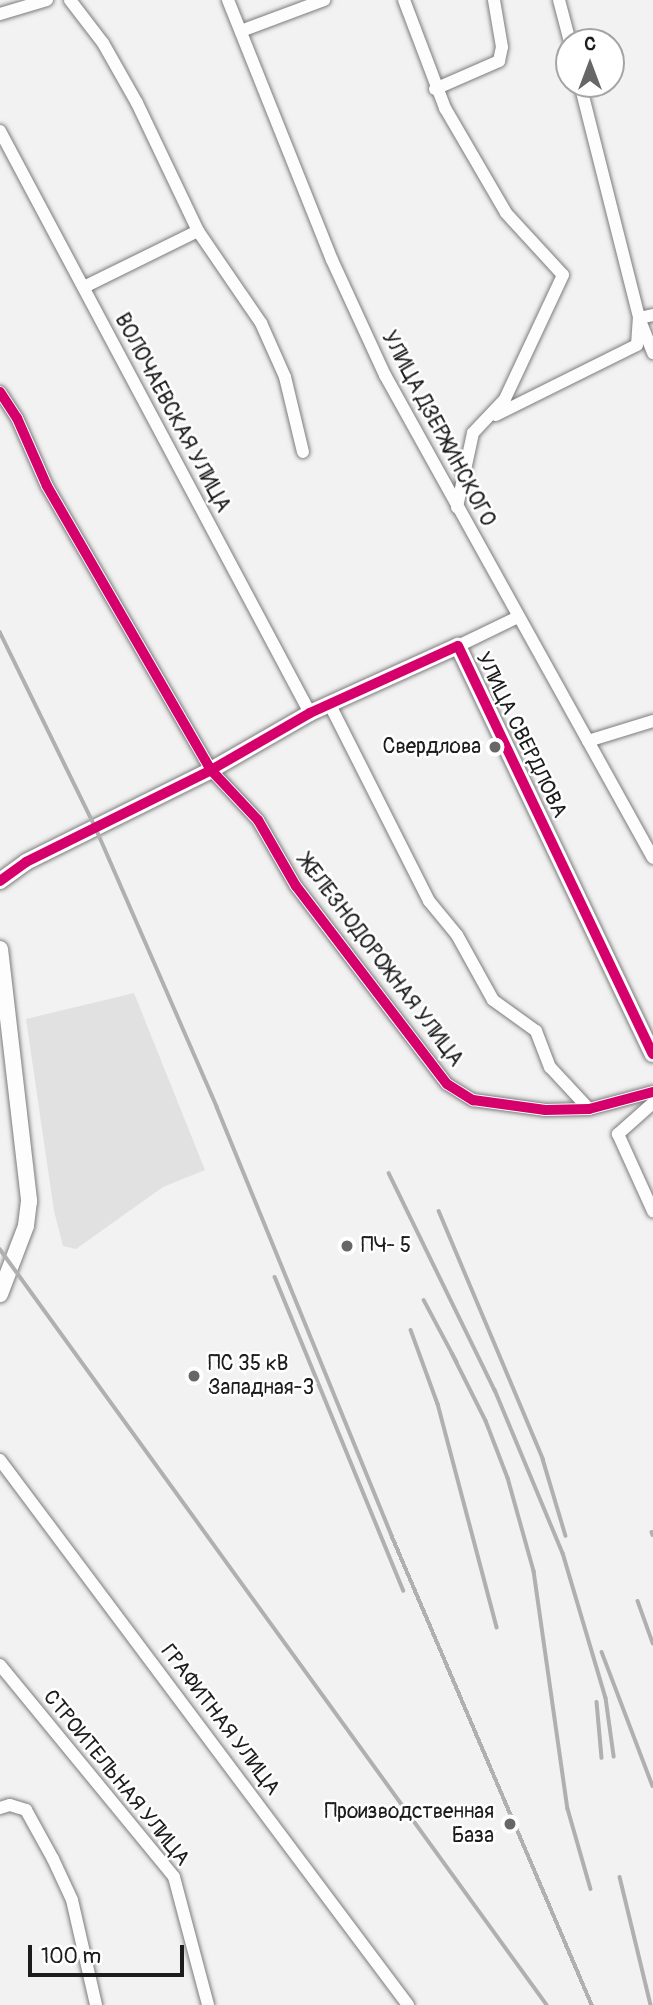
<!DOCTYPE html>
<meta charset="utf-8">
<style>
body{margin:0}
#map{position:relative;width:653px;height:2005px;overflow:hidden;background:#f2f2f2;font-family:Pangolin,sans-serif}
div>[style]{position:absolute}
.built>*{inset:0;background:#e1e1e1}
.roads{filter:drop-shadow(0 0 2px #7c7c7c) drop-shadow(0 0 2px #7c7c7c)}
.street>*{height:12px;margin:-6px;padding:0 6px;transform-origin:6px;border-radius:6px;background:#fdfdfd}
.secondary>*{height:16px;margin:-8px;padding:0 8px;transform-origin:8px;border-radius:8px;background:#fdfdfd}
.rail>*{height:3.5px;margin:-1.75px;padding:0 1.75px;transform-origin:1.75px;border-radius:1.75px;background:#b0b0b0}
.cycleway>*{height:10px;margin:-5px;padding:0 5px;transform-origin:5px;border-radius:5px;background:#d6006c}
.dots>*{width:19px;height:19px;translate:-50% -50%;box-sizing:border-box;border:4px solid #fff;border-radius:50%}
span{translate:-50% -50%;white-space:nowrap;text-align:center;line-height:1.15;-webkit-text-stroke:5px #fff;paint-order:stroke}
.street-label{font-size:21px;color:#1c1c1c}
.poi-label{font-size:21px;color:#1c1c1c}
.right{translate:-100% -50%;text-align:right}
.left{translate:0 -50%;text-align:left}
.north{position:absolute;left:555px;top:28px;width:70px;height:70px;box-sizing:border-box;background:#fff;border:2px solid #a4a4a4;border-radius:50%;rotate:0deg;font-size:19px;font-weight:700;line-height:28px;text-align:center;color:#1c1c1c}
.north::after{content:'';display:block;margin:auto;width:24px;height:32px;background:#676767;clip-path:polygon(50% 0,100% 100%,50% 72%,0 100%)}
.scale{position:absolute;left:28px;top:1945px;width:156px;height:32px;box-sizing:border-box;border:4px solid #1c1c1c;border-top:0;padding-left:9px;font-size:21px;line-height:24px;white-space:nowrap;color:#1c1c1c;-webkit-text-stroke:5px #fff;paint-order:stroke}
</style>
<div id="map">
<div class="built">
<i style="clip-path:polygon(134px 993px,205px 1170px,163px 1187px,76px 1249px,63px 1246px,54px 1211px,26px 1019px)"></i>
</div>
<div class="roads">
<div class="street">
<i style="left:70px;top:0;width:54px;rotate:52.5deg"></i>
<i style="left:103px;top:43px;width:69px;rotate:60.5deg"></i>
<i style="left:137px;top:103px;width:142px;rotate:64.5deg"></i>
<i style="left:198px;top:231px;width:112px;rotate:55.6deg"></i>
<i style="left:261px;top:323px;width:59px;rotate:66deg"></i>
<i style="left:285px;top:377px;width:77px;rotate:76.5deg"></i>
<i style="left:228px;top:0;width:280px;rotate:68.2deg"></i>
<i style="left:332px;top:260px;width:127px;rotate:65.3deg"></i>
<i style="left:385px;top:375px;width:552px;rotate:60.98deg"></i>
<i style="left:404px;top:0;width:116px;rotate:69.2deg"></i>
<i style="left:445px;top:108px;width:121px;rotate:59.8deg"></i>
<i style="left:506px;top:213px;width:84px;rotate:47.4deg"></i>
<i style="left:563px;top:275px;width:137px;rotate:115.1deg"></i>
<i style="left:505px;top:399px;width:47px;rotate:133.3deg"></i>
<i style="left:473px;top:433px;width:76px;rotate:102.2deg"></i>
<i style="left:559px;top:0;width:43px;rotate:75.3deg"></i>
<i style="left:0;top:14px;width:49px;rotate:-16.6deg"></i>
<i style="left:241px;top:31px;width:89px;rotate:-20.5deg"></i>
<i style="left:580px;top:84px;width:241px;rotate:75.8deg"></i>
<i style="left:639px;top:318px;width:38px;rotate:68deg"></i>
<i style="left:435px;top:89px;width:70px;rotate:-23.6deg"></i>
<i style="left:499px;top:61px;width:14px;rotate:-78deg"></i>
<i style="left:502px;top:47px;width:48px;rotate:-99.7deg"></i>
<i style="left:0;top:131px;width:659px;rotate:61.96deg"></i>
<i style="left:84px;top:287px;width:127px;rotate:-26.2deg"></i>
<i style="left:0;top:392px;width:31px;rotate:57deg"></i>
<i style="left:17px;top:418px;width:74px;rotate:66.2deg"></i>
<i style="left:47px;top:486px;width:328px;rotate:60deg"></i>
<i style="left:211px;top:770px;width:69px;rotate:46.8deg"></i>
<i style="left:258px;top:820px;width:76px;rotate:60.1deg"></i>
<i style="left:296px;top:886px;width:249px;rotate:52.7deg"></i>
<i style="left:447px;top:1084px;width:31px;rotate:32deg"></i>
<i style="left:473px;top:1100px;width:73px;rotate:7.9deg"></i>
<i style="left:545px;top:1110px;width:44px;rotate:-1.3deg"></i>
<i style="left:589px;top:1109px;width:66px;rotate:-14.9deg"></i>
<i style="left:496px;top:415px;width:157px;rotate:-26.4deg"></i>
<i style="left:637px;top:345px;width:27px;rotate:-86deg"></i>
<i style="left:639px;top:318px;width:14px;rotate:-12deg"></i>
<i style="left:458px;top:646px;width:64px;rotate:-25.8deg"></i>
<i style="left:330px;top:705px;width:220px;rotate:63.2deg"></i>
<i style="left:429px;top:901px;width:44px;rotate:50.5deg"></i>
<i style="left:457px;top:935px;width:74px;rotate:61deg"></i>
<i style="left:493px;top:1000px;width:53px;rotate:35.8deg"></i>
<i style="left:536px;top:1031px;width:39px;rotate:69deg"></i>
<i style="left:550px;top:1067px;width:57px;rotate:47.1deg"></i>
<i style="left:588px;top:741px;width:68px;rotate:-17.1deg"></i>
<i style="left:653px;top:1103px;width:47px;rotate:138.5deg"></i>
<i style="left:618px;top:1134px;width:85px;rotate:65.6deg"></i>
<i style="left:0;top:1460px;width:681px;rotate:53.18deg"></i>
<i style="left:0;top:1665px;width:274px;rotate:50.6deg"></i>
<i style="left:174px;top:1877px;width:132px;rotate:75.1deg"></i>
<i style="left:0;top:1808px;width:10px;rotate:-17deg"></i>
<i style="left:10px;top:1805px;width:17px;rotate:17deg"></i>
<i style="left:26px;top:1810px;width:56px;rotate:61.1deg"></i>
<i style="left:53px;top:1859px;width:45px;rotate:65.1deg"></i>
<i style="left:72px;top:1900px;width:108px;rotate:77.1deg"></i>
</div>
<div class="secondary">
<i style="left:0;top:881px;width:32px;rotate:-36deg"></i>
<i style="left:26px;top:862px;width:207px;rotate:-26.4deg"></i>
<i style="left:211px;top:770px;width:114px;rotate:-29.9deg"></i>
<i style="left:310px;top:713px;width:162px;rotate:-24.4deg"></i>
<i style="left:458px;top:646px;width:452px;rotate:64.5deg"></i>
<i style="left:0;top:949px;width:254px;rotate:83.4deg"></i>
<i style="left:29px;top:1201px;width:25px;rotate:97deg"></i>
<i style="left:26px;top:1226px;width:73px;rotate:110.9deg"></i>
</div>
</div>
<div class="rail">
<i style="left:0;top:632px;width:216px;rotate:63.9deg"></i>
<i style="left:95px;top:826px;width:306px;rotate:66.5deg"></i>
<i style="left:217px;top:1107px;width:463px;rotate:67.8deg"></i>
<i style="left:392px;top:1536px;width:510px;rotate:66.9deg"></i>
<i style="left:389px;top:1173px;width:242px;rotate:64deg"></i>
<i style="left:495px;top:1390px;width:177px;rotate:67.4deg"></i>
<i style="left:563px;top:1553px;width:151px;rotate:73.5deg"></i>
<i style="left:606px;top:1698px;width:59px;rotate:82.1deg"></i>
<i style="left:439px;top:1211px;width:269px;rotate:67.2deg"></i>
<i style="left:543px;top:1459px;width:80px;rotate:73.4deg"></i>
<i style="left:0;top:1249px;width:933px;rotate:54.11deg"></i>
<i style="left:275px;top:1277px;width:339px;rotate:67.7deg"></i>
<i style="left:424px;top:1300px;width:70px;rotate:62deg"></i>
<i style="left:411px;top:1330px;width:79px;rotate:70deg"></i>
<i style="left:438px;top:1404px;width:231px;rotate:75.2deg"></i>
<i style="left:452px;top:1353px;width:76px;rotate:63.4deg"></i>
<i style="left:486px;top:1421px;width:61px;rotate:68.9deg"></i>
<i style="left:508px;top:1478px;width:97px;rotate:74.4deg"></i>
<i style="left:534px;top:1571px;width:240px;rotate:81.9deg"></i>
<i style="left:568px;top:1809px;width:83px;rotate:74deg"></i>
<i style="left:652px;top:1532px;width:3px;rotate:72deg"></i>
<i style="left:638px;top:1601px;width:45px;rotate:70.3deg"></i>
<i style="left:602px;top:1652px;width:143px;rotate:69.2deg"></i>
<i style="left:597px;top:1702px;width:56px;rotate:84.9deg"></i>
<i style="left:620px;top:1877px;width:132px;rotate:76.4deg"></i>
</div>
<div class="cycleway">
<i style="left:0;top:392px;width:31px;rotate:57deg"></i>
<i style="left:17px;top:418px;width:74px;rotate:66.2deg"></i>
<i style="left:47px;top:486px;width:328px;rotate:60deg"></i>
<i style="left:211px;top:770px;width:69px;rotate:46.8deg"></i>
<i style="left:258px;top:820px;width:76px;rotate:60.1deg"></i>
<i style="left:296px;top:886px;width:249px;rotate:52.7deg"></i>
<i style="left:447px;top:1084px;width:31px;rotate:32deg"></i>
<i style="left:473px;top:1100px;width:73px;rotate:7.9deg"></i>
<i style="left:545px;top:1110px;width:44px;rotate:-1.3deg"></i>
<i style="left:589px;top:1109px;width:66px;rotate:-14.9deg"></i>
<i style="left:0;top:881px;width:32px;rotate:-36deg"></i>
<i style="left:26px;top:862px;width:207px;rotate:-26.4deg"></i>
<i style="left:211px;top:770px;width:114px;rotate:-29.9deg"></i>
<i style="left:310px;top:713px;width:162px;rotate:-24.4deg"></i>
<i style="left:458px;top:646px;width:452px;rotate:64.5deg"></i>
</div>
<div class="dots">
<i style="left:495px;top:747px;background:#676767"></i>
<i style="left:347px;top:1246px;background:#676767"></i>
<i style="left:194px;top:1376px;background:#676767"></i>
<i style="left:510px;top:1824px;background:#676767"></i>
</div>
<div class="street-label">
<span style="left:172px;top:413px;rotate:62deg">ВОЛОЧАЕВСКАЯ УЛИЦА</span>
<span style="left:438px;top:429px;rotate:62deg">УЛИЦА ДЗЕРЖИНСКОГО</span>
<span style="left:521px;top:735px;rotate:64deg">УЛИЦА СВЕРДЛОВА</span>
<span style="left:380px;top:961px;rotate:53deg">ЖЕЛЕЗНОДОРОЖНАЯ УЛИЦА</span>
<span style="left:220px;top:1720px;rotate:53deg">ГРАФИТНАЯ УЛИЦА</span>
<span style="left:116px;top:1778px;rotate:51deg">СТРОИТЕЛЬНАЯ УЛИЦА</span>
</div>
<div class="poi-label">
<span class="right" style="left:481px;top:747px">Свердлова</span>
<span class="left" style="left:361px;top:1246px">ПЧ- 5</span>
<span class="left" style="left:208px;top:1376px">ПС 35 кВ<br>Западная-3</span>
<span class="right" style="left:494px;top:1824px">Производственная<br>База</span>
</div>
<div class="north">С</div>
<div class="scale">100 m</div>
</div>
